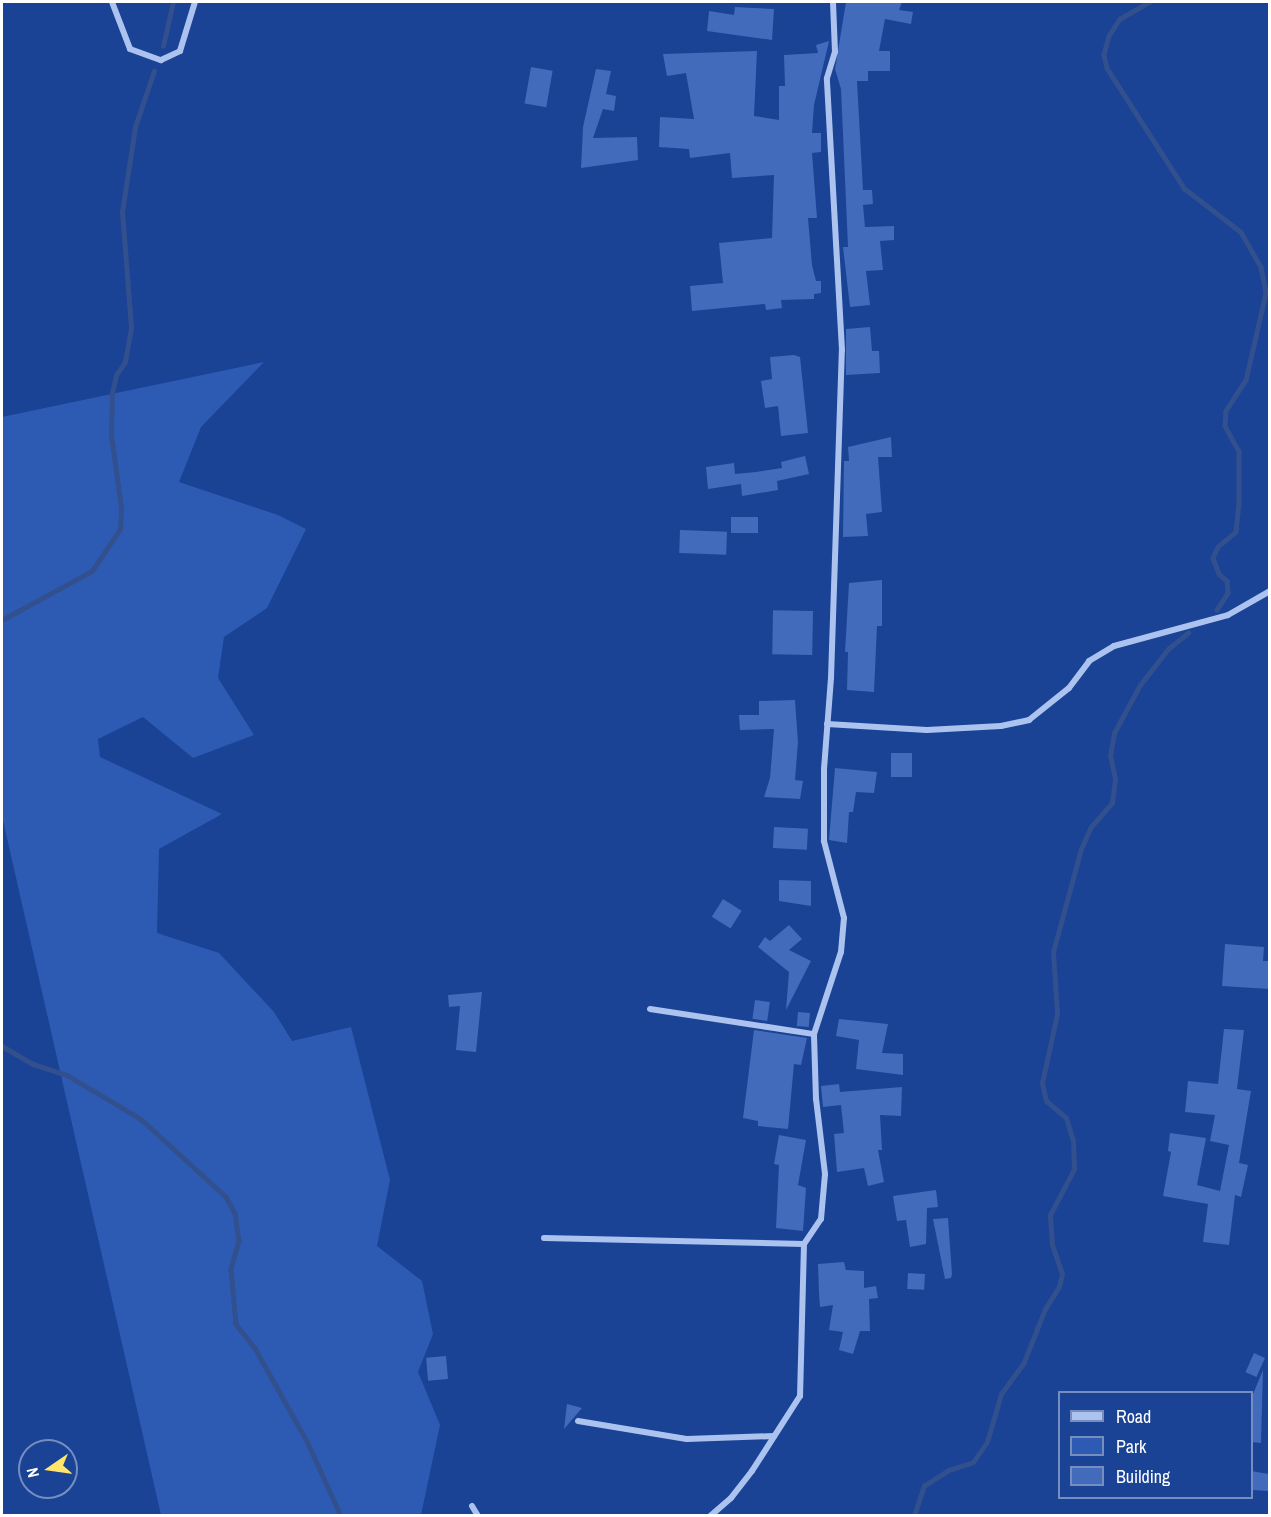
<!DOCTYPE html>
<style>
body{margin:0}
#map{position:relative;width:1271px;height:1517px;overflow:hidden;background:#1a4295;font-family:"Archivo Narrow",sans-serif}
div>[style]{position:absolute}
.green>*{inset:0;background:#2d5bb4}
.stream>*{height:4.5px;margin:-2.25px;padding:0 2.25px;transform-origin:2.25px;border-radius:2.25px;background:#32508d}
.building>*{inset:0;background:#426bbc;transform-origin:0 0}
.minor>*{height:6px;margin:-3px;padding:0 3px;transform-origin:3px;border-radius:3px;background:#acc3f0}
span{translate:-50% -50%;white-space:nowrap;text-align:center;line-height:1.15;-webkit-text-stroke:6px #1a4295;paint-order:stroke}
.frame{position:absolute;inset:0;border:3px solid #fff;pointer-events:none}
.legend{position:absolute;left:1058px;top:1391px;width:195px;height:108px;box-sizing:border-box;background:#1a4295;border:2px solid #768ebf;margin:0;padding:8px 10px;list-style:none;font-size:18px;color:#fff}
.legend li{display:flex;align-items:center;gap:12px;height:30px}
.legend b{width:30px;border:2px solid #768ebf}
.north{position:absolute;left:18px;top:1439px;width:60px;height:60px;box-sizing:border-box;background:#1a4295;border:2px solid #768ebf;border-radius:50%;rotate:257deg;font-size:16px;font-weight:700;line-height:24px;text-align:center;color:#fff}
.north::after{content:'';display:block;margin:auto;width:21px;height:27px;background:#ffe56b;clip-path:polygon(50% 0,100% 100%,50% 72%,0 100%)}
</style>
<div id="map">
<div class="green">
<i style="clip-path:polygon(264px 362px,201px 427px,179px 482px,278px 515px,306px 529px,267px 608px,224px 637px,218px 678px,254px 735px,193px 758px,143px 717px,98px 739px,100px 757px,222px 814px,159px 849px,157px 933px,219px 953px,274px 1012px,292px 1041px,351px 1027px,390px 1180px,377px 1246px,422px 1281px,433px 1334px,418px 1372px,440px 1425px,421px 1515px,161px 1515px,2px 816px,2px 417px)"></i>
</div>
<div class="stream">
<i style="left:1150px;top:2px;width:34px;rotate:150deg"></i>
<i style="left:1120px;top:19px;width:20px;rotate:123deg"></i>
<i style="left:1109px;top:36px;width:20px;rotate:105deg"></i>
<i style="left:1104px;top:55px;width:13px;rotate:77deg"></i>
<i style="left:1107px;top:68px;width:143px;rotate:57.3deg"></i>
<i style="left:1184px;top:188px;width:72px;rotate:37.7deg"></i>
<i style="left:1241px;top:232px;width:40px;rotate:60.3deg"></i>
<i style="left:1261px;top:267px;width:26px;rotate:79deg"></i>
<i style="left:1266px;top:293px;width:89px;rotate:102.9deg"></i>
<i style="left:1246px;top:380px;width:37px;rotate:123deg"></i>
<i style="left:1226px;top:411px;width:15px;rotate:94deg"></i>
<i style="left:1225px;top:426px;width:29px;rotate:61deg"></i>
<i style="left:1239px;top:451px;width:52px;rotate:90deg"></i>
<i style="left:1239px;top:503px;width:29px;rotate:96deg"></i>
<i style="left:1236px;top:532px;width:23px;rotate:140deg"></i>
<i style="left:1218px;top:547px;width:12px;rotate:114deg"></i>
<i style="left:1213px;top:558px;width:17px;rotate:69deg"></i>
<i style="left:1219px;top:574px;width:11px;rotate:41deg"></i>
<i style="left:1227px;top:581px;width:12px;rotate:85deg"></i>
<i style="left:1228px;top:593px;width:20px;rotate:123deg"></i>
<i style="left:163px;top:46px;width:45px;rotate:-77.2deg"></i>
<i style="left:2px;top:620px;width:102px;rotate:-28.6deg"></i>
<i style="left:92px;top:571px;width:50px;rotate:-56.3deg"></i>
<i style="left:120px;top:529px;width:21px;rotate:-87deg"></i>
<i style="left:121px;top:508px;width:74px;rotate:-97.8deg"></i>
<i style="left:111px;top:435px;width:42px;rotate:-88.6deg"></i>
<i style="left:112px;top:393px;width:18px;rotate:-77deg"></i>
<i style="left:116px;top:375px;width:16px;rotate:-55deg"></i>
<i style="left:125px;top:362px;width:35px;rotate:-80deg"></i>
<i style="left:131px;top:328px;width:116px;rotate:-94.4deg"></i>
<i style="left:122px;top:212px;width:86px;rotate:-81.3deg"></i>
<i style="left:135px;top:127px;width:59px;rotate:-71.3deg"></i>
<i style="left:2px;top:1046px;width:36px;rotate:30deg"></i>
<i style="left:33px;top:1064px;width:36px;rotate:18deg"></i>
<i style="left:67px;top:1075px;width:86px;rotate:30.7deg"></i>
<i style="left:141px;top:1119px;width:115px;rotate:42.5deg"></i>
<i style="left:226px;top:1197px;width:18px;rotate:61deg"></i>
<i style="left:235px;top:1213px;width:28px;rotate:82deg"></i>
<i style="left:239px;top:1241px;width:29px;rotate:106deg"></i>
<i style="left:231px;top:1269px;width:55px;rotate:84.8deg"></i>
<i style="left:236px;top:1324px;width:31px;rotate:52deg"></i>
<i style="left:255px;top:1348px;width:107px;rotate:60.8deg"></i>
<i style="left:307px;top:1441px;width:82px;rotate:65.6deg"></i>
<i style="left:914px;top:1516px;width:32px;rotate:-72deg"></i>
<i style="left:924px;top:1486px;width:30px;rotate:-33deg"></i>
<i style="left:949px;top:1470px;width:25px;rotate:-18deg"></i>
<i style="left:973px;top:1462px;width:24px;rotate:-55deg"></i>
<i style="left:987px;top:1442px;width:50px;rotate:-73.7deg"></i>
<i style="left:1001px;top:1394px;width:39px;rotate:-54deg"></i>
<i style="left:1024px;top:1362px;width:57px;rotate:-68.4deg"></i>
<i style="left:1045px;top:1309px;width:26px;rotate:-58deg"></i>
<i style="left:1059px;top:1287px;width:13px;rotate:-77deg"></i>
<i style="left:1062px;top:1274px;width:31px;rotate:-109deg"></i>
<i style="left:1052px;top:1245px;width:30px;rotate:-94deg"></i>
<i style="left:1050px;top:1215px;width:52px;rotate:-62.4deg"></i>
<i style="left:1074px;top:1169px;width:28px;rotate:-92deg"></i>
<i style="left:1073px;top:1141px;width:24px;rotate:-107deg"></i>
<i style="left:1066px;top:1118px;width:26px;rotate:-140deg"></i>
<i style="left:1046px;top:1101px;width:18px;rotate:-103deg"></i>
<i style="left:1042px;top:1083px;width:71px;rotate:-77.7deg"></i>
<i style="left:1057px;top:1014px;width:62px;rotate:-93.7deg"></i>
<i style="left:1053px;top:952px;width:107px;rotate:-74.8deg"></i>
<i style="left:1081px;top:849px;width:24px;rotate:-66deg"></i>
<i style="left:1091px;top:827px;width:32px;rotate:-49deg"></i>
<i style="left:1112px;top:803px;width:24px;rotate:-83deg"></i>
<i style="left:1115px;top:779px;width:24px;rotate:-102deg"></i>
<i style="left:1110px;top:756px;width:23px;rotate:-80deg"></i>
<i style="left:1114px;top:733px;width:55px;rotate:-61.6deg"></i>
<i style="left:1140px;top:685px;width:46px;rotate:-52.1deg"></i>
<i style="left:1168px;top:649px;width:26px;rotate:-39deg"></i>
</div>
<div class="building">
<i style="clip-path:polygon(846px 2px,902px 2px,899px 10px,913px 12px,911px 24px,885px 19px,879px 51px,890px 51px,890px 71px,868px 71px,868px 81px,857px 81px,863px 190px,872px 190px,873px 204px,863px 205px,865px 227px,894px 226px,894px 240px,880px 241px,883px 270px,866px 271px,870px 305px,850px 307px,843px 247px,848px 247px,841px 89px,835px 69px)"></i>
<i style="clip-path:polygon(735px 7px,774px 9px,772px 40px,707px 31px,709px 11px,734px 15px)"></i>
<i style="clip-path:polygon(829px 41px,814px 105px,812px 133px,821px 133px,821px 152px,812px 153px,817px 218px,808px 218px,812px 265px,816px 281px,821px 281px,821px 293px,814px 294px,814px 299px,781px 300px,782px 308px,766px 310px,765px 304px,692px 311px,690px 286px,723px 283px,719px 243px,772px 238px,774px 175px,732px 178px,730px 153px,690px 158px,689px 149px,659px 147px,660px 117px,694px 119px,686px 73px,667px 76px,663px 54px,757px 51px,754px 116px,779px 120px,779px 86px,785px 86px,784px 55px,818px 53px,816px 45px)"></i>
<i style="left:531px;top:67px;width:22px;height:37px;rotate:10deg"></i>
<i style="clip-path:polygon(596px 69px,611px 71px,606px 94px,616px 96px,614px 111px,603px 109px,593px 138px,637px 137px,638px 160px,581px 168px,583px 127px)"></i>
<i style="clip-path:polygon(870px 327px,872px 351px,879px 351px,880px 373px,846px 375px,846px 329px)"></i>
<i style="clip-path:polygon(794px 355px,800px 357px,808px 433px,781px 436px,778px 406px,765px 408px,761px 381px,772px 379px,770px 357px)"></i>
<i style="clip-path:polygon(891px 437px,892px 457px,878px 457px,882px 512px,866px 514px,868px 536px,843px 537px,844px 461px,849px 461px,848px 447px)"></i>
<i style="clip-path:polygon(805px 456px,809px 474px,777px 481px,778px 490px,742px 496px,741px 484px,708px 489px,706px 467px,734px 463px,735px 474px,756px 472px,782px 468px,781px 462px)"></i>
<i style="left:731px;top:517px;width:27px;height:16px"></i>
<i style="left:680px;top:530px;width:47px;height:23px;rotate:2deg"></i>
<i style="clip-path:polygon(882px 580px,882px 626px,877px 626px,874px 692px,847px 690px,848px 652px,845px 652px,849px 583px)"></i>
<i style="left:813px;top:611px;width:44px;height:40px;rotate:91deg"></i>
<i style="clip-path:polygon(795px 700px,798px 742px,795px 780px,803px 781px,800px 799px,764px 797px,770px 778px,774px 729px,740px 730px,739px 715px,759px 715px,759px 701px)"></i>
<i style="left:891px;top:753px;width:21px;height:24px"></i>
<i style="clip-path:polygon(835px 768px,877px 772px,874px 793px,856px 792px,853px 812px,849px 812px,847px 843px,829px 840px)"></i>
<i style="left:774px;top:827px;width:34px;height:21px;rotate:3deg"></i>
<i style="clip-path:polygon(779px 880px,811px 881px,811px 906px,779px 901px)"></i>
<i style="left:723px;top:899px;width:22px;height:21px;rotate:32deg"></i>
<i style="clip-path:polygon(789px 925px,802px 939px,789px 950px,811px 961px,786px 1010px,789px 972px,758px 947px,765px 937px,770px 941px)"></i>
<i style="clip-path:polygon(1225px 944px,1264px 947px,1263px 961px,1269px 961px,1269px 989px,1222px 986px)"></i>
<i style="clip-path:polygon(482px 992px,476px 1052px,456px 1050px,460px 1006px,449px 1007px,448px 995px)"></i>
<i style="left:755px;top:1000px;width:15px;height:19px;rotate:8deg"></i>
<i style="left:798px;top:1012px;width:12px;height:14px;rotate:5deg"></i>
<i style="clip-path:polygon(839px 1019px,888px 1024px,882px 1053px,903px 1054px,903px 1075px,856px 1069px,859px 1040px,836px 1036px)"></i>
<i style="clip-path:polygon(1224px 1029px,1244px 1030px,1237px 1089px,1251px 1091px,1239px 1163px,1248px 1165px,1241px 1197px,1235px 1195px,1229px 1245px,1203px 1242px,1208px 1204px,1163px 1196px,1171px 1152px,1168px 1151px,1170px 1133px,1206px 1138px,1197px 1185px,1220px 1191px,1229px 1145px,1210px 1141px,1215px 1115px,1185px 1112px,1188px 1081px,1218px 1084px)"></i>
<i style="clip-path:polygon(754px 1030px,807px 1038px,801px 1065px,794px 1064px,788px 1129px,758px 1126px,758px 1121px,743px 1118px)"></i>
<i style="clip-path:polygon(839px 1084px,840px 1092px,902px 1087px,901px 1116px,880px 1115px,882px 1150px,878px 1150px,884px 1182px,868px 1186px,864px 1168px,837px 1172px,834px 1134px,844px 1133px,841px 1105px,823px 1107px,821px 1086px)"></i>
<i style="clip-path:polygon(779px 1135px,806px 1140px,798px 1185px,806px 1188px,803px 1231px,776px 1228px,779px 1165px,774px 1164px)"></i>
<i style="clip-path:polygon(936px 1190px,938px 1207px,927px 1208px,926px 1244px,910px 1247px,906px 1220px,897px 1221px,893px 1196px)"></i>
<i style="clip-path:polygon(948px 1218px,952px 1274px,951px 1278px,945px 1279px,933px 1219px)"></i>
<i style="clip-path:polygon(844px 1262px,846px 1270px,864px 1271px,864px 1288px,876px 1286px,878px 1298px,869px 1299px,870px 1331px,860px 1331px,853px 1354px,839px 1350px,843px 1332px,829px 1330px,833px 1305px,820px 1307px,819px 1294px,818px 1264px)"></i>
<i style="left:908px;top:1273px;width:17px;height:16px;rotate:3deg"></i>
<i style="left:1254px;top:1353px;width:12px;height:21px;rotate:24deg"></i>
<i style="left:446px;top:1356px;width:23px;height:20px;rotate:85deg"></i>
<i style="clip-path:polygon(1263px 1370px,1261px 1443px,1251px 1442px,1251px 1399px)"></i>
<i style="clip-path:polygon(567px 1404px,582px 1408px,564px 1429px)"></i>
<i style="clip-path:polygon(1251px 1471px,1269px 1474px,1269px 1491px,1251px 1490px)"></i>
</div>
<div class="minor">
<i style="left:112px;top:2px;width:50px;rotate:69deg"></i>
<i style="left:130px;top:49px;width:33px;rotate:20deg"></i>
<i style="left:161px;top:60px;width:21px;rotate:-25deg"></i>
<i style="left:180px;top:51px;width:51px;rotate:-73deg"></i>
<i style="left:827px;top:724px;width:100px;rotate:3.4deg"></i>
<i style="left:927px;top:730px;width:74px;rotate:-3.1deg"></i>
<i style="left:1001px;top:726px;width:29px;rotate:-12deg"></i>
<i style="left:1029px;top:720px;width:51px;rotate:-38.7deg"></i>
<i style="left:1069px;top:688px;width:34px;rotate:-53deg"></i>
<i style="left:1089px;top:661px;width:29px;rotate:-31deg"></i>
<i style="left:1114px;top:646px;width:118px;rotate:-15.2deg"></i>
<i style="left:1228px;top:615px;width:48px;rotate:-29.7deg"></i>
<i style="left:650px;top:1009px;width:166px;rotate:8.7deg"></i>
<i style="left:544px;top:1238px;width:260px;rotate:1.3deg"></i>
<i style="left:804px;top:1244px;width:152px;rotate:91.5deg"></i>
<i style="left:800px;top:1396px;width:89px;rotate:122.6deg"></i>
<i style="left:752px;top:1471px;width:34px;rotate:128deg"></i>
<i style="left:731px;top:1498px;width:28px;rotate:139deg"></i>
<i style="left:804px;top:1244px;width:30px;rotate:-56deg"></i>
<i style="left:821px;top:1219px;width:45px;rotate:-84.9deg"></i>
<i style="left:825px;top:1174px;width:76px;rotate:-96.8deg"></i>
<i style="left:816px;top:1099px;width:65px;rotate:-91.8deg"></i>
<i style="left:814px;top:1034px;width:86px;rotate:-71.8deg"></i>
<i style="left:841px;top:952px;width:34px;rotate:-85deg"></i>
<i style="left:844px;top:918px;width:80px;rotate:-104.6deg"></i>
<i style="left:824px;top:841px;width:72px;rotate:-90deg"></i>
<i style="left:824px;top:769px;width:91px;rotate:-85.6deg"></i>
<i style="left:831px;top:678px;width:328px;rotate:-88.1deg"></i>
<i style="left:842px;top:350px;width:272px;rotate:-93.2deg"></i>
<i style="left:827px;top:78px;width:27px;rotate:-73deg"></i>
<i style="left:835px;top:52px;width:50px;rotate:-92.3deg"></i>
<i style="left:578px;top:1421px;width:110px;rotate:9.4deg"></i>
<i style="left:687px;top:1439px;width:87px;rotate:-2deg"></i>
<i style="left:472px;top:1506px;width:12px;rotate:59deg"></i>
</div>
<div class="frame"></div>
<ul class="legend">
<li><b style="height:8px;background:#acc3f0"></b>Road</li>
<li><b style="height:16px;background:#2d5bb4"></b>Park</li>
<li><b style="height:16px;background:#426bbc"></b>Building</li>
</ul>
<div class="north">N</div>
</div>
